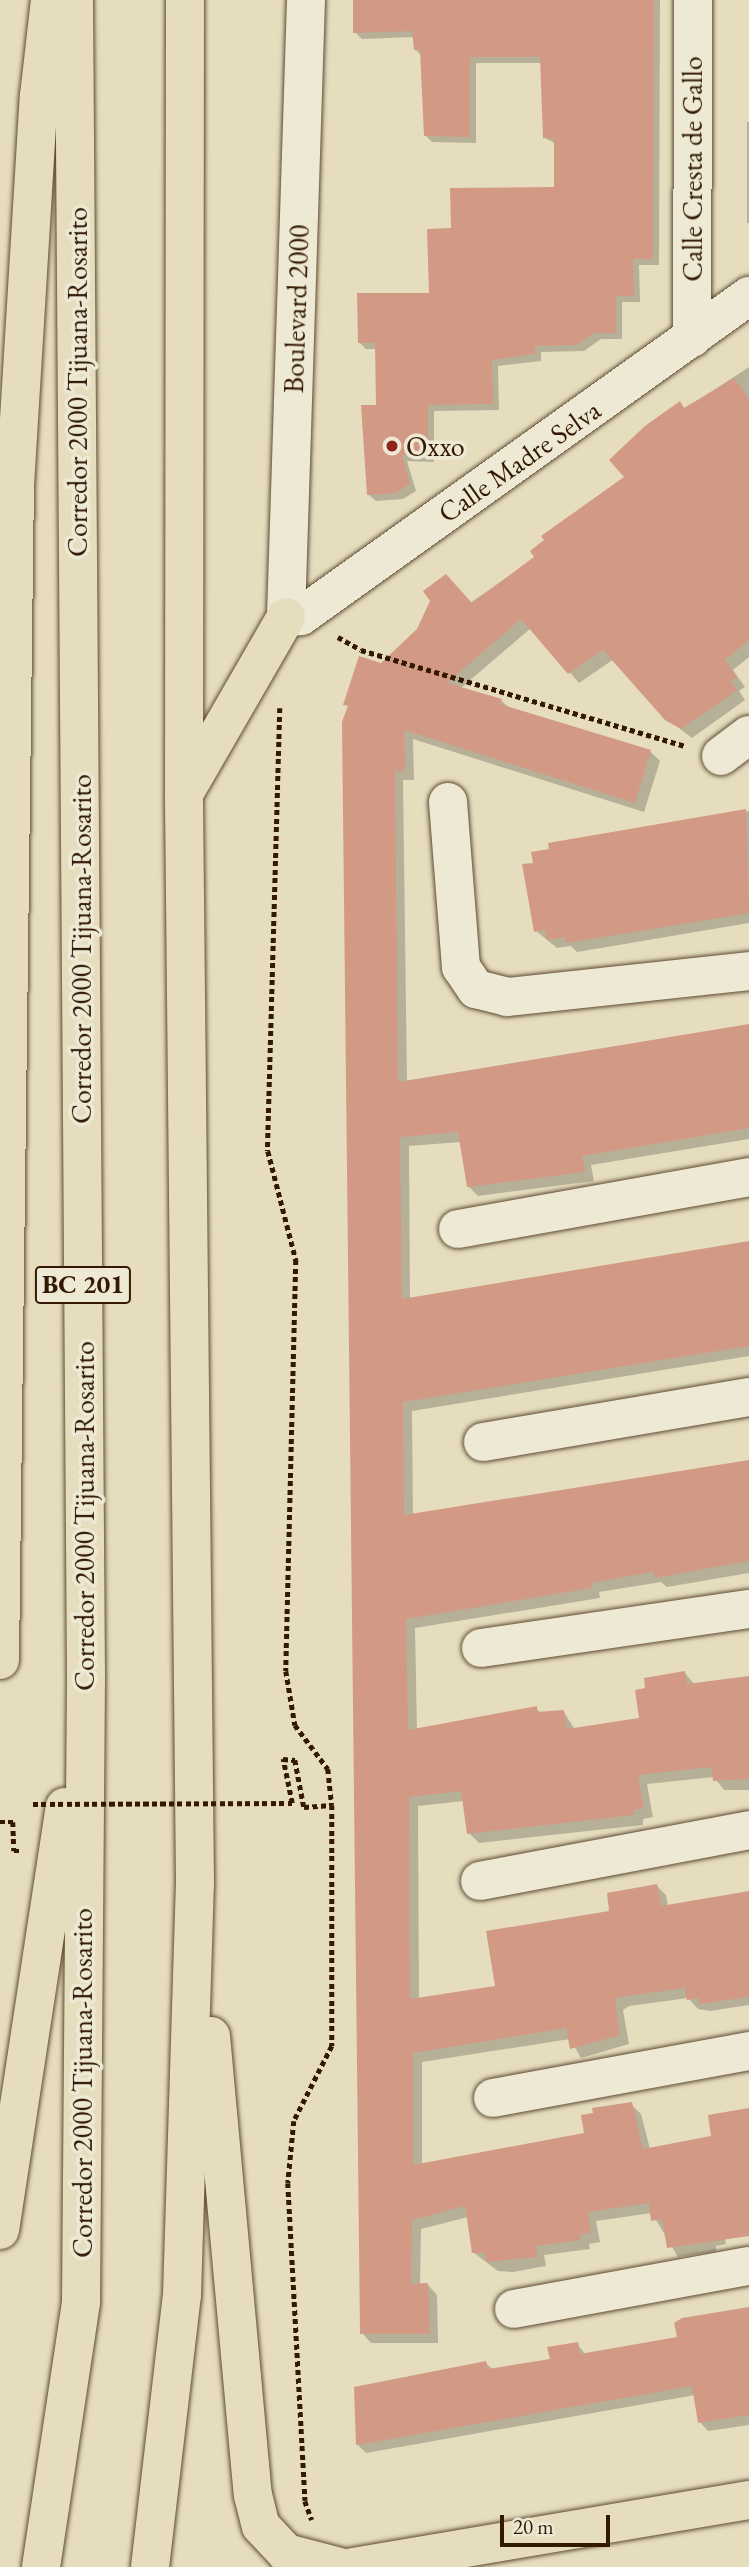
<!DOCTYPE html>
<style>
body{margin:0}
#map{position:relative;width:749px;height:2567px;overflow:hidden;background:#e5ddbe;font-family:"EB Garamond",serif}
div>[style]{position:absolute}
.shadow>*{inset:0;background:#0003;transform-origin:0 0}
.building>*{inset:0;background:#d29a84}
.path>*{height:4.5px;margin-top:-2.25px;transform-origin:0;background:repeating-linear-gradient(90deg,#331903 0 5px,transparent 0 8.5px)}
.roads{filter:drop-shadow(0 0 2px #604a32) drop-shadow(0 0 2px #604a32)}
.minor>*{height:38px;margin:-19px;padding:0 19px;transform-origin:19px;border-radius:19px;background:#eee9d5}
.major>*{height:38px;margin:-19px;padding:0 19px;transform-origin:19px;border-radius:19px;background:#e5ddbe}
.highway>*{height:38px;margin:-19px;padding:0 19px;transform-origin:19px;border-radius:19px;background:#e5ddbe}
.path-bridge>*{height:4.5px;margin-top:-2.25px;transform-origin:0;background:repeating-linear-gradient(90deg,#331903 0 5px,transparent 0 8.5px)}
.dots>*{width:19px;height:19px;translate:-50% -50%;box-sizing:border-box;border:4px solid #eee9d5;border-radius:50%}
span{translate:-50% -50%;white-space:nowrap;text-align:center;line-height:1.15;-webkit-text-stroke:7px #eee9d5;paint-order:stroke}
.shield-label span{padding:2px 5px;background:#eee9d5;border:2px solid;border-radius:5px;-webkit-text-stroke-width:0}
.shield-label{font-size:26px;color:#331903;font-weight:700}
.street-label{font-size:28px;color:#331903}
.poi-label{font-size:28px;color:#331903}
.left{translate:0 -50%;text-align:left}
.scale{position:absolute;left:500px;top:2515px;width:110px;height:32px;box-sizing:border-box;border:4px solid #331903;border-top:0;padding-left:9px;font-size:21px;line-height:24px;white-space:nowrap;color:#331903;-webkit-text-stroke:5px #eee9d5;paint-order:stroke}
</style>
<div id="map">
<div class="shadow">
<i style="clip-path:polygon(355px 0,660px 0,659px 265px,639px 265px,640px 302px,622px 302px,622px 339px,601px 339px,584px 351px,541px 352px,541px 361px,498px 366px,499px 410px,434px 411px,434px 462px,407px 461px,416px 491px,403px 499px,376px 501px,369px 495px,378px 407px,377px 349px,366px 349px,359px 342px,430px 294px,453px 230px,555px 188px,556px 144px,545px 138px,542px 63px,476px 63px,476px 143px,432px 142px,425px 135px,422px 56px,415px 49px,414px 37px,362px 39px,355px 32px)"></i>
<i style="left:747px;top:122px;width:2px;height:101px"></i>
<i style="clip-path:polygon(749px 367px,749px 657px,733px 670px,745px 687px,739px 691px,745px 700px,692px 738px,666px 718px,614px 659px,579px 683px,531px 628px,461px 688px,501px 700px,510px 709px,650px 751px,660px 761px,644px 812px,413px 739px,414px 780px,403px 780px,407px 1082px,749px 1026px,749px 1139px,591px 1165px,594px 1181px,478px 1196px,468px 1186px,461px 1142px,409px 1146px,410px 1299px,749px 1243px,749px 1356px,412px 1411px,413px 1515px,749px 1461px,749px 1573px,667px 1587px,661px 1582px,599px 1592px,600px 1598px,415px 1628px,417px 1730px,536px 1708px,542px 1714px,564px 1712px,575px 1730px,641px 1719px,685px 1673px,695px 1685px,749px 1678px,749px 1790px,724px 1790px,714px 1777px,647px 1784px,653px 1817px,643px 1819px,643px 1825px,479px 1843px,469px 1833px,464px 1801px,418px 1806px,419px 2000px,497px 1987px,657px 1886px,666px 1895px,668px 1906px,749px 1893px,749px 2005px,710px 2011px,698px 2009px,688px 1998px,629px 2006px,623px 2010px,629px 2044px,581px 2058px,570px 2039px,422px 2062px,422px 2165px,586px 2134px,631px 2104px,641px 2114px,650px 2149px,713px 2138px,749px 2110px,749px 2224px,723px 2229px,726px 2244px,716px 2246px,716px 2251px,678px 2257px,652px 2213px,596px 2221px,600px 2242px,589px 2244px,590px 2249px,544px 2255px,546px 2266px,513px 2272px,498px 2271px,474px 2253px,468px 2217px,421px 2229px,420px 2286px,428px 2285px,437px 2295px,438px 2343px,371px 2343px,362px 2333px,381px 664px,537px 557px,627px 478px,680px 403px,685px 409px)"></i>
<i style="clip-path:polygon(749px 811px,749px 923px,577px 952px,571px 946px,557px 948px,536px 931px,535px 864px,551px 850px,550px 845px)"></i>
<i style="clip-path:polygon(749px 2327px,749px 2425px,708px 2431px,700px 2422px,695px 2395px,366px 2453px,357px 2444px,486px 2363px,493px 2370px,552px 2361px,577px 2344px,586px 2355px)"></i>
</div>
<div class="building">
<i style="clip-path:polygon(353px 0,654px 0,653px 259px,633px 259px,634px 296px,616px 296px,616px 333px,593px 333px,577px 345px,535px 346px,535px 354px,492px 360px,493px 404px,428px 405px,428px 456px,402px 455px,410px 484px,396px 493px,367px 495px,361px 405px,376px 405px,375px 343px,358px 343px,357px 293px,429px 293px,427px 229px,451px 228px,450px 188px,554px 187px,554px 139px,543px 138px,540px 57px,470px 57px,470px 137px,424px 136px,420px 50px,414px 50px,412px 31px,353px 33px)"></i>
<i style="clip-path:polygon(734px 378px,749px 399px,749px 640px,725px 660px,737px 677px,731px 681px,737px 690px,681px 729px,665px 720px,603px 650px,568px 674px,521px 619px,447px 683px,502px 699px,500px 704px,651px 750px,635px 803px,404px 730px,405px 771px,395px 771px,398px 1082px,749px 1024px,749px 1128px,582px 1156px,585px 1172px,467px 1187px,458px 1132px,400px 1137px,402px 1299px,749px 1241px,749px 1346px,403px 1402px,404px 1515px,749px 1460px,749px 1561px,655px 1578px,653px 1572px,591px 1583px,592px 1588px,406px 1619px,408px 1730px,537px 1706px,537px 1712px,564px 1710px,567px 1729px,639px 1718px,635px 1690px,645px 1688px,644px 1678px,685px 1671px,687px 1684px,749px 1676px,749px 1779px,713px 1781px,711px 1767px,638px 1775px,644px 1808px,634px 1810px,634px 1815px,467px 1834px,461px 1791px,409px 1797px,410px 1999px,495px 1986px,486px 1931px,609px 1911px,607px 1893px,657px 1884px,661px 1906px,749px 1891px,749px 1997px,699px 2004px,699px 1998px,687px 2000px,685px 1988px,619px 1997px,615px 2000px,620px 2035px,570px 2049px,566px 2028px,413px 2053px,413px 2165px,584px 2133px,581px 2115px,593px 2113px,592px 2108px,632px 2102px,643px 2149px,711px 2136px,708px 2115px,749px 2108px,749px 2236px,667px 2248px,662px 2219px,651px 2221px,649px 2203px,588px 2212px,591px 2233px,580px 2234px,581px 2240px,535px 2246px,538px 2257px,486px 2262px,485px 2253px,472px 2253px,465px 2206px,412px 2220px,411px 2284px,428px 2283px,430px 2334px,360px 2334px,342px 722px,348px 706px,343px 705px,359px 656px,381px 663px,417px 629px,430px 601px,423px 591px,446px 574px,472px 603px,534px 557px,530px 551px,544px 540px,541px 536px,624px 477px,609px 460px,645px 426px,680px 401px,684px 408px)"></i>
<i style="clip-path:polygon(746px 809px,749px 913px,566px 943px,565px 937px,547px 940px,545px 930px,534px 932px,522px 864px,533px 863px,531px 852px,549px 849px,548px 843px)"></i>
<i style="clip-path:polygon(749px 2307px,749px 2415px,698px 2423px,692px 2386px,356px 2445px,354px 2387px,486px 2361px,488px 2369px,550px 2359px,547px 2347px,578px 2342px,580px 2354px,677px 2337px,674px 2323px,682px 2318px)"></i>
</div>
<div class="path">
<i style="left:338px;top:637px;width:26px;rotate:29deg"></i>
<i style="left:361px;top:650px;width:339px;rotate:16.5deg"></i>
<i style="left:280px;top:708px;width:443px;rotate:91.6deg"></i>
<i style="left:268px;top:1151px;width:113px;rotate:75.6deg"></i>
<i style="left:296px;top:1260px;width:411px;rotate:91.4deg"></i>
<i style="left:286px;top:1671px;width:55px;rotate:80.5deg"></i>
<i style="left:295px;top:1725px;width:55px;rotate:53.1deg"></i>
<i style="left:328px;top:1769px;width:36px;rotate:84deg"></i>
<i style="left:292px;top:1803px;width:45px;rotate:-101.6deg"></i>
<i style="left:283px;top:1759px;width:12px;rotate:5deg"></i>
<i style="left:295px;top:1760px;width:48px;rotate:79.2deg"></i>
<i style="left:304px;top:1807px;width:28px;rotate:-4deg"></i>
<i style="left:332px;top:1805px;width:241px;rotate:90deg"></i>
<i style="left:332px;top:2046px;width:84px;rotate:116.9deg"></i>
<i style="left:294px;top:2121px;width:62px;rotate:95.5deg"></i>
<i style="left:288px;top:2183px;width:318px;rotate:86.9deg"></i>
<i style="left:305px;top:2501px;width:20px;rotate:70deg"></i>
<i style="left:0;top:1822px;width:13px"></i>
<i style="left:13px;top:1822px;width:29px;rotate:88deg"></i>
<i style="left:14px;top:1851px;width:6px"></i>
</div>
<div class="roads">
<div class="minor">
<i style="left:306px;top:0;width:617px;rotate:91.86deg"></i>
<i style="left:286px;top:617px;width:15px;rotate:-4deg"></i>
<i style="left:301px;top:616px;width:551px;rotate:-35.54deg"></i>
<i style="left:692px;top:338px;width:338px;rotate:-89.8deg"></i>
<i style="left:721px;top:756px;width:35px;rotate:-37deg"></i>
<i style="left:448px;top:802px;width:166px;rotate:85.5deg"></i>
<i style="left:461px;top:967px;width:27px;rotate:56deg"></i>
<i style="left:476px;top:989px;width:32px;rotate:14deg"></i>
<i style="left:507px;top:997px;width:243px;rotate:-6.1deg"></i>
<i style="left:458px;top:1229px;width:296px;rotate:-10.1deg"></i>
<i style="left:483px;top:1442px;width:270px;rotate:-9.6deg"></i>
<i style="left:481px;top:1648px;width:271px;rotate:-8.3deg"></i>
<i style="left:480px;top:1881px;width:274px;rotate:-10.7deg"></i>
<i style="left:493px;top:2098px;width:260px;rotate:-10.4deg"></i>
<i style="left:514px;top:2309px;width:239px;rotate:-10.4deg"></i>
</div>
<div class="major">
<i style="left:353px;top:2567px;width:402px;rotate:-9.6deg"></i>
</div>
<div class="highway">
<i style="left:185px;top:792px;width:202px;rotate:-60deg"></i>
<i style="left:0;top:1660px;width:1175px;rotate:-89.27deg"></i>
<i style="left:15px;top:485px;width:390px;rotate:-86.5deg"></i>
<i style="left:39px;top:96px;width:97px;rotate:-83.5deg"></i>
<i style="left:211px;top:2036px;width:461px;rotate:84.8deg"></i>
<i style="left:253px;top:2495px;width:32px;rotate:76deg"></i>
<i style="left:261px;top:2526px;width:37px;rotate:47deg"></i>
<i style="left:286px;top:2553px;width:56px;rotate:14.5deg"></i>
<i style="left:0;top:2230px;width:428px;rotate:-81.3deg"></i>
<i style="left:41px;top:2567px;width:268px;rotate:-81.4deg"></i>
<i style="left:81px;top:2302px;width:625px;rotate:-89.54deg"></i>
<i style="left:86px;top:1677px;width:1677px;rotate:-90.41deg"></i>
<i style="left:150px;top:2567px;width:274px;rotate:-83.3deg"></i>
<i style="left:182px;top:2295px;width:410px;rotate:-88.2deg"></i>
<i style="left:195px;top:1885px;width:1091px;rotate:-90.58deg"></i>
<i style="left:184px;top:794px;width:794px;rotate:-89.93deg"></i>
</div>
</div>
<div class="path-bridge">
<i style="left:33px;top:1804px;width:259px;rotate:-0.2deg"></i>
</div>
<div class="dots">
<i style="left:392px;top:446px;background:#8f2418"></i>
</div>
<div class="shield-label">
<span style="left:83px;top:1285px">BC 201</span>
</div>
<div class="street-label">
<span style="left:692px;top:169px;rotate:-90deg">Calle Cresta de Gallo</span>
<span style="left:296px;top:309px;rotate:-88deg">Boulevard 2000</span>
<span style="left:77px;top:382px;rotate:-90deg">Corredor 2000 Tijuana-Rosarito</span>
<span style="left:519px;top:461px;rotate:-35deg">Calle Madre Selva</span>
<span style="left:81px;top:949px;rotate:-90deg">Corredor 2000 Tijuana-Rosarito</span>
<span style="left:84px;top:1516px;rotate:-90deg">Corredor 2000 Tijuana-Rosarito</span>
<span style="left:82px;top:2083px;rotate:-90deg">Corredor 2000 Tijuana-Rosarito</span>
</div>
<div class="poi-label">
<span class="left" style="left:406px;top:446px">Oxxo</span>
</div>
<div class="scale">20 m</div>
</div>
